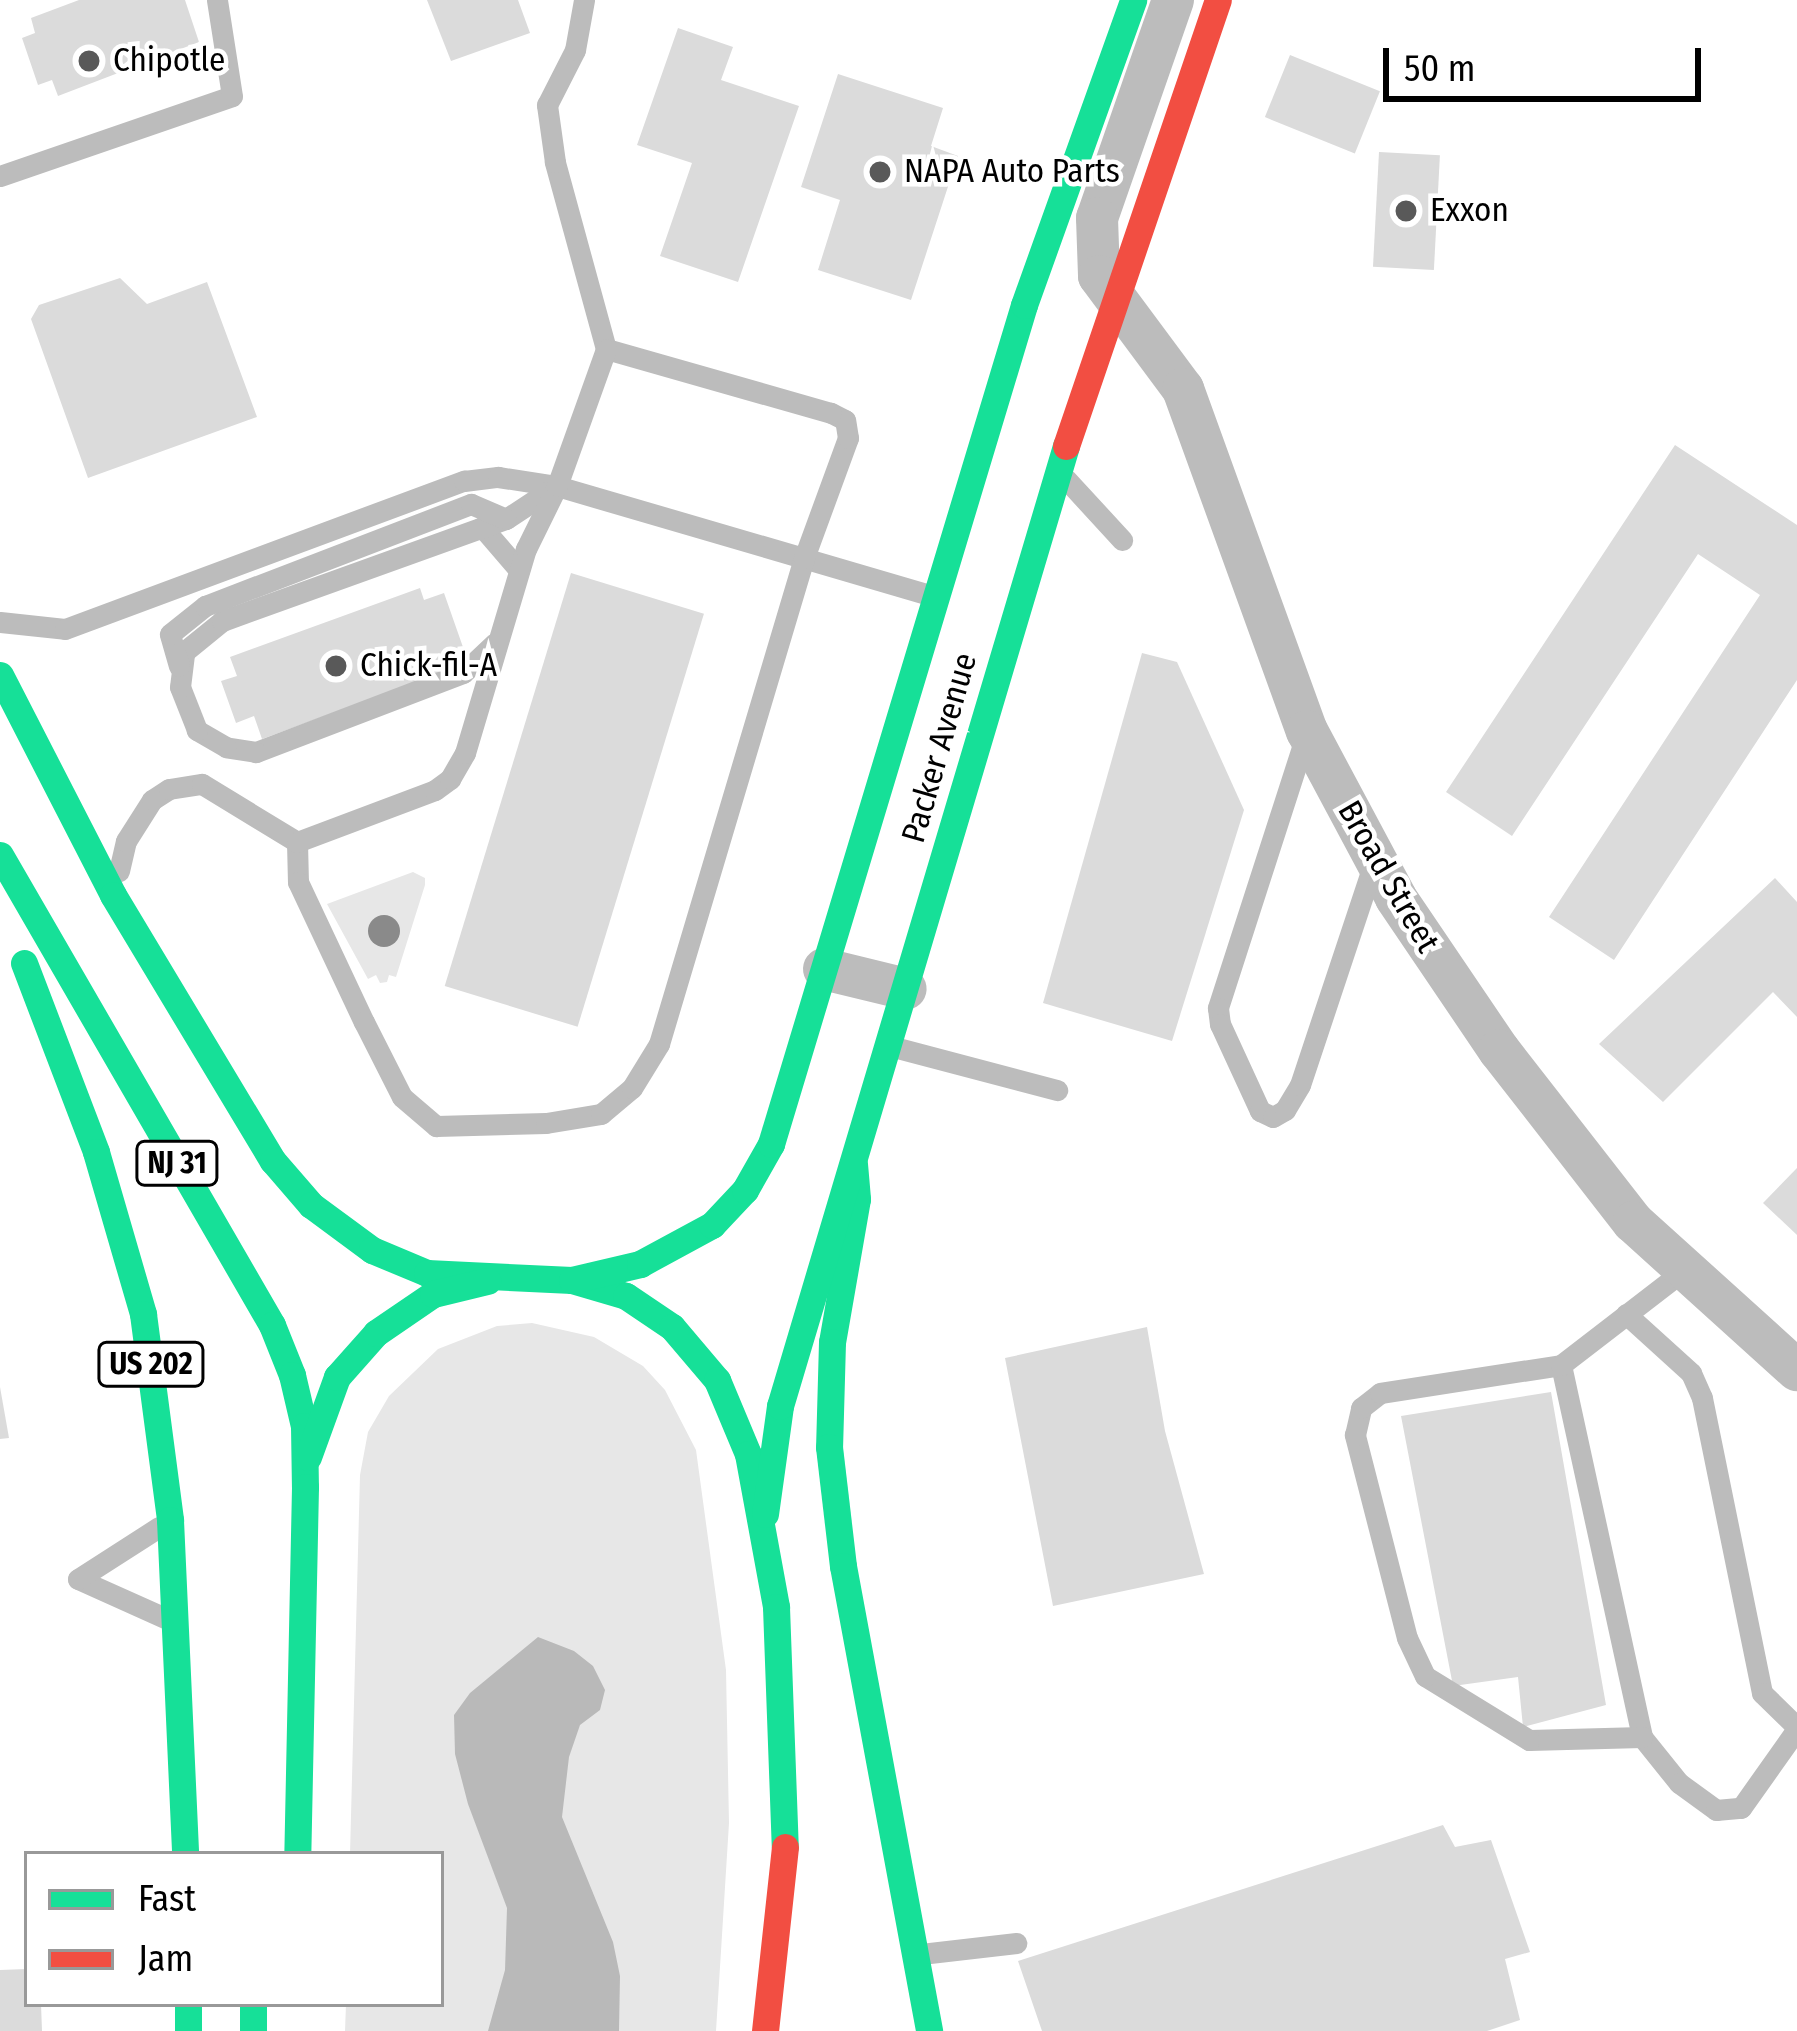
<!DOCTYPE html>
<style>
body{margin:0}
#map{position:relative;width:1797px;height:2031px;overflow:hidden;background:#fff;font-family:"Fira Sans Condensed",sans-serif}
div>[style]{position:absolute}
.green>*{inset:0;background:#e7e7e7}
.water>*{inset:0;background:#b9b9b9}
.building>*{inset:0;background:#dbdbdb;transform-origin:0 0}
.lane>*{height:21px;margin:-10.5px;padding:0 10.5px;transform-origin:10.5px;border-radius:10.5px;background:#bcbcbc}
.street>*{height:42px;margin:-21px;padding:0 21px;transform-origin:21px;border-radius:21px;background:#bcbcbc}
.fast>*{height:27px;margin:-13.5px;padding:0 13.5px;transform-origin:13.5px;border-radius:13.5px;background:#16e098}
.jam>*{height:27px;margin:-13.5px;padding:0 13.5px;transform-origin:13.5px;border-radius:13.5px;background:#f24e42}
.trees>*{width:32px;height:32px;margin:-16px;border-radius:50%;background:#8a8a8a}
.dots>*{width:33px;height:33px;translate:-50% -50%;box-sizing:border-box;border:6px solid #fff;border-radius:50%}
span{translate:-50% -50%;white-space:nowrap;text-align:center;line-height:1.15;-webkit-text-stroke:9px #fff;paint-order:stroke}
.shield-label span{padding:3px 9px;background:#fff;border:3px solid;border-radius:9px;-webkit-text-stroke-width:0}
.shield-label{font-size:30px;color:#000;font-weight:700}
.poi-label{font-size:33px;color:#000}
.left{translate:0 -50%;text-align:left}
.street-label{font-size:33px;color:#000}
.legend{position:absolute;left:24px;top:1851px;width:420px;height:156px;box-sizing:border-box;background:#fff;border:3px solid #999;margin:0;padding:15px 21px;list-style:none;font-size:36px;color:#000}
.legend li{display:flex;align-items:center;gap:24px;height:60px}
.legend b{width:60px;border:3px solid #999}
.scale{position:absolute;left:1383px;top:48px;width:318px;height:54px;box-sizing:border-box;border:6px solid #000;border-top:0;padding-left:15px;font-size:36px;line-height:42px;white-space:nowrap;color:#000;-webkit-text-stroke:9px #fff;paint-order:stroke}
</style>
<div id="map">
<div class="green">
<i style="clip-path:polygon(413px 872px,425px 878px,425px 885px,396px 977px,389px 975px,387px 982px,380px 983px,376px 975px,368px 979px,327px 904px)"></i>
<i style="clip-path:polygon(532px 1323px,594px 1337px,643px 1366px,665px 1390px,696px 1450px,726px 1670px,729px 1823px,716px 2031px,345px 2031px,346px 2004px,441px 2004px,441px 1854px,350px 1854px,360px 1475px,368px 1432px,389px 1396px,438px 1349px,497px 1326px)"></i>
</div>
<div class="water">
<i style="clip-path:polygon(538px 1637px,574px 1651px,593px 1666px,605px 1690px,600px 1710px,580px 1725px,569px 1757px,562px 1817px,613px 1942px,620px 1976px,619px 2031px,488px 2031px,505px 1970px,507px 1908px,468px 1804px,455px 1754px,454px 1715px,470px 1693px)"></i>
</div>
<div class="building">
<i style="clip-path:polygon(79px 0,185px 0,199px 42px,58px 96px,52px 80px,38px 85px,22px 38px,35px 33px,31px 18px)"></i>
<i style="clip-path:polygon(427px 0,518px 0,530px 33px,451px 61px)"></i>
<i style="clip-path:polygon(678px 28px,733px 47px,721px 80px,799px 106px,738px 282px,660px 256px,692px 163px,637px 145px)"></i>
<i style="left:1290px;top:55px;width:97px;height:67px;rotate:22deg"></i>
<i style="clip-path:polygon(838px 74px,943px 108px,931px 146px,958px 156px,911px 300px,818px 270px,840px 200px,801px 187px)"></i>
<i style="left:1379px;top:152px;width:61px;height:115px;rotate:3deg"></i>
<i style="clip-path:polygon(120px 278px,147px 304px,207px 282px,257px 417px,88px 478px,31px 319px,39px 305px)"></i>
<i style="clip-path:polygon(1675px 445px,1797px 525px,1797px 680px,1614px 960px,1549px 917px,1760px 595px,1698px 554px,1512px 836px,1446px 792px)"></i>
<i style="left:571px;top:573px;width:139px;height:432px;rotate:17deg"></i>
<i style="clip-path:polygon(420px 588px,424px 600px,444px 593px,464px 650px,437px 660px,441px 673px,262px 739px,254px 716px,236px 723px,221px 681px,237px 676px,230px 657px)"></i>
<i style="clip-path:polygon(1142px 653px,1177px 662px,1244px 810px,1172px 1041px,1043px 1003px)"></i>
<i style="clip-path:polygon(1775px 878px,1797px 902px,1797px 1017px,1773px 992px,1663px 1102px,1599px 1044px)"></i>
<i style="clip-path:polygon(1797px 1168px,1797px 1235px,1763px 1203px)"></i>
<i style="clip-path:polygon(1147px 1327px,1165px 1431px,1204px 1574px,1053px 1606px,1005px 1358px)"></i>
<i style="clip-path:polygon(0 1387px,9px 1438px,0 1439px)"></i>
<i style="clip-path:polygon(1551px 1392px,1606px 1705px,1523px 1727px,1518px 1677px,1453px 1686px,1401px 1416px)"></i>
<i style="clip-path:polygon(1443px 1825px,1455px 1847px,1491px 1840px,1530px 1952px,1505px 1959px,1520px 2020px,1487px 2031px,1042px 2031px,1018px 1961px)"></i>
<i style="clip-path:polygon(27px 1969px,27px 2004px,41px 2004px,42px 2031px,0 2031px,0 1970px)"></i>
</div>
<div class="lane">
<i style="left:0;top:176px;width:245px;rotate:-19deg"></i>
<i style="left:232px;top:96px;width:97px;rotate:-98.9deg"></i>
<i style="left:1066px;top:479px;width:83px;rotate:47.4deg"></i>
<i style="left:482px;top:527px;width:57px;rotate:49.3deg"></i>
<i style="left:0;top:622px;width:65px;rotate:6.1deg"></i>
<i style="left:65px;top:629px;width:426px;rotate:-20.4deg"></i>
<i style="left:464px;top:481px;width:34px;rotate:-7deg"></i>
<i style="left:498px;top:477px;width:60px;rotate:8.7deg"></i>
<i style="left:557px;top:486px;width:393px;rotate:16.3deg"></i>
<i style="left:495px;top:643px;width:44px;rotate:136.8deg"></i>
<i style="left:463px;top:673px;width:222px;rotate:159.1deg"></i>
<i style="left:256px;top:752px;width:30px;rotate:-171deg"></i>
<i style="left:226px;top:747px;width:34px;rotate:-150deg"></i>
<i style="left:197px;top:730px;width:46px;rotate:-111.6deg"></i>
<i style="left:180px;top:687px;width:35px;rotate:-83deg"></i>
<i style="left:184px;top:652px;width:49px;rotate:-39.2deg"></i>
<i style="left:222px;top:621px;width:302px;rotate:-19.8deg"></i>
<i style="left:506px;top:519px;width:60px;rotate:-33.4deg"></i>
<i style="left:179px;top:666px;width:33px;rotate:-106deg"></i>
<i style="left:170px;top:634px;width:45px;rotate:-38.7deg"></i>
<i style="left:205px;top:606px;width:285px;rotate:-21deg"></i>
<i style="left:471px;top:504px;width:38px;rotate:23deg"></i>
<i style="left:1307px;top:732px;width:290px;rotate:107.9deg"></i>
<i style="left:1218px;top:1008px;width:16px;rotate:83deg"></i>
<i style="left:1220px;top:1024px;width:96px;rotate:65.3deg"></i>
<i style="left:1260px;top:1111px;width:14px;rotate:25deg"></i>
<i style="left:1273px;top:1117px;width:14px;rotate:-30deg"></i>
<i style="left:1285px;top:1110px;width:29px;rotate:-59deg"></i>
<i style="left:1300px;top:1085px;width:235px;rotate:-71.6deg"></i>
<i style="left:297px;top:842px;width:40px;rotate:88.6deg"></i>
<i style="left:298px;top:882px;width:155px;rotate:64.8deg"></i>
<i style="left:364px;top:1022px;width:84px;rotate:63.1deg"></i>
<i style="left:402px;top:1097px;width:45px;rotate:40.5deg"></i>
<i style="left:436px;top:1126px;width:110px;rotate:-1.6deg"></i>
<i style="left:546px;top:1123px;width:56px;rotate:-9.3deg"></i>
<i style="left:601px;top:1114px;width:40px;rotate:-40deg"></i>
<i style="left:632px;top:1088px;width:52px;rotate:-58.5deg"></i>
<i style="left:659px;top:1044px;width:507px;rotate:-73.39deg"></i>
<i style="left:804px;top:558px;width:128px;rotate:-69.9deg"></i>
<i style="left:848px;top:438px;width:18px;rotate:-99deg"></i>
<i style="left:845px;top:420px;width:16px;rotate:-153deg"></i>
<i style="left:831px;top:413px;width:234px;rotate:-164.1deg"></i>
<i style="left:606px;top:349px;width:194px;rotate:-105.3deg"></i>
<i style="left:555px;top:162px;width:58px;rotate:-98deg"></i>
<i style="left:547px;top:105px;width:62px;rotate:-63deg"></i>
<i style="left:575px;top:50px;width:51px;rotate:-79.8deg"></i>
<i style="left:119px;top:871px;width:31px;rotate:-77deg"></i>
<i style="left:126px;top:841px;width:49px;rotate:-57.6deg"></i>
<i style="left:152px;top:800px;width:20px;rotate:-33deg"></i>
<i style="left:169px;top:789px;width:33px;rotate:-9deg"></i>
<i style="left:202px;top:784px;width:111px;rotate:31.4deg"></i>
<i style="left:297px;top:842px;width:147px;rotate:-20.6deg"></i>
<i style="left:435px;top:790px;width:19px;rotate:-36deg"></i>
<i style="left:450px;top:779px;width:30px;rotate:-60deg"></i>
<i style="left:465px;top:753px;width:213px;rotate:-73.4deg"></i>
<i style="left:526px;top:549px;width:70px;rotate:-63.8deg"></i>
<i style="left:557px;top:486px;width:145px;rotate:-70.3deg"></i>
<i style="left:890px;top:1046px;width:173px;rotate:14.8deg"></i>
<i style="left:1626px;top:1314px;width:88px;rotate:42.2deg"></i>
<i style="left:1691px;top:1373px;width:27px;rotate:66deg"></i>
<i style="left:1702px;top:1398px;width:301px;rotate:78.5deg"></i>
<i style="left:1762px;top:1693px;width:49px;rotate:44.2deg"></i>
<i style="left:1561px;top:1365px;width:381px;rotate:77.7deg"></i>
<i style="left:1642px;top:1737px;width:59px;rotate:51.2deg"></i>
<i style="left:1679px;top:1783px;width:46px;rotate:36.1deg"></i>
<i style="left:1716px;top:1810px;width:25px;rotate:-5deg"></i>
<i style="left:1741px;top:1808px;width:97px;rotate:-54.7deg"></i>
<i style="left:78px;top:1579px;width:95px;rotate:24.1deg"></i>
<i style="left:78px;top:1579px;width:96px;rotate:-32.7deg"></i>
<i style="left:1642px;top:1737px;width:113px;rotate:178.5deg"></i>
<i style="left:1529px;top:1740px;width:122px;rotate:-148.4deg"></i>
<i style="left:1425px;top:1676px;width:42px;rotate:-115.3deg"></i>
<i style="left:1407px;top:1638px;width:210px;rotate:-104.4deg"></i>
<i style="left:1355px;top:1435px;width:28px;rotate:-77deg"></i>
<i style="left:1361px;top:1408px;width:24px;rotate:-38deg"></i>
<i style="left:1380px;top:1393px;width:183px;rotate:-8.8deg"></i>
<i style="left:1561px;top:1365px;width:154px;rotate:-37.6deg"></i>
<i style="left:921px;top:1954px;width:96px;rotate:-6.6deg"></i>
</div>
<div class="street">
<i style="left:1173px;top:0;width:231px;rotate:109.2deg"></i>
<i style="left:1097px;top:218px;width:58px;rotate:88deg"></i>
<i style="left:1099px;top:276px;width:141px;rotate:53.4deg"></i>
<i style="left:1183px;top:389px;width:364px;rotate:70.1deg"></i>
<i style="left:1307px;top:731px;width:189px;rotate:61.9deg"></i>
<i style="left:1396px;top:898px;width:184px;rotate:55.9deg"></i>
<i style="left:1499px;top:1050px;width:218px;rotate:52.1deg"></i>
<i style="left:1633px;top:1222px;width:221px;rotate:42.1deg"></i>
<i style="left:824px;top:969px;width:84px;rotate:13.7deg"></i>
</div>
<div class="fast">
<i style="left:0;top:675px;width:247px;rotate:62.8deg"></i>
<i style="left:113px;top:895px;width:310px;rotate:59deg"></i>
<i style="left:273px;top:1161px;width:58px;rotate:49.2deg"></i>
<i style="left:311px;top:1205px;width:76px;rotate:36.4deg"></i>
<i style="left:372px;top:1250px;width:60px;rotate:22.7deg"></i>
<i style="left:427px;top:1273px;width:145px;rotate:2.8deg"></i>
<i style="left:572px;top:1280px;width:56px;rotate:16.5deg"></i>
<i style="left:626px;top:1296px;width:55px;rotate:34deg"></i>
<i style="left:672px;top:1327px;width:70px;rotate:49.7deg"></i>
<i style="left:717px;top:1380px;width:80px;rotate:67.3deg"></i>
<i style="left:748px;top:1454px;width:156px;rotate:79.6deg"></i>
<i style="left:776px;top:1607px;width:240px;rotate:87.9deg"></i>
<i style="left:0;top:855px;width:543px;rotate:59.94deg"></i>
<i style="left:272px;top:1325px;width:54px;rotate:68.2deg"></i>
<i style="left:292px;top:1375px;width:52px;rotate:76.8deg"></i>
<i style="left:304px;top:1426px;width:61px;rotate:89.1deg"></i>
<i style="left:305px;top:1487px;width:367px;rotate:91.2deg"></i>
<i style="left:24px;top:963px;width:202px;rotate:69.1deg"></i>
<i style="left:96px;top:1152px;width:169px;rotate:73.8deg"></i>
<i style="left:143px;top:1314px;width:208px;rotate:82.5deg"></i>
<i style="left:170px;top:1520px;width:334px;rotate:87.4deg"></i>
<i style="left:854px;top:1164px;width:35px;rotate:85deg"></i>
<i style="left:857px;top:1199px;width:145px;rotate:99.9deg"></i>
<i style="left:832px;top:1342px;width:105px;rotate:91.6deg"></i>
<i style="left:829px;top:1447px;width:120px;rotate:83.3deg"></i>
<i style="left:843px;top:1566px;width:473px;rotate:79.5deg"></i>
<i style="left:572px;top:1280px;width:70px;rotate:-13.2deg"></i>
<i style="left:640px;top:1264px;width:82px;rotate:-28.4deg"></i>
<i style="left:712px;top:1225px;width:48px;rotate:-46.7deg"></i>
<i style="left:745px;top:1190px;width:53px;rotate:-60.5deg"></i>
<i style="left:771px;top:1144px;width:876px;rotate:-73.22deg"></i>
<i style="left:1024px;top:305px;width:324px;rotate:-70.3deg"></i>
<i style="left:308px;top:1457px;width:85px;rotate:-70.1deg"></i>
<i style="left:337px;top:1377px;width:59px;rotate:-48.4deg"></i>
<i style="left:376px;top:1333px;width:69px;rotate:-34.4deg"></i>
<i style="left:433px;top:1294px;width:56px;rotate:-13.5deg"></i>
<i style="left:765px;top:1514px;width:109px;rotate:-82.1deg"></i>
<i style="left:780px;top:1406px;width:1002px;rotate:-73.41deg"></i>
<i style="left:188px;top:2004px;width:27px;rotate:90deg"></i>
<i style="left:253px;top:2004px;width:27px;rotate:90deg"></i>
</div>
<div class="jam">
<i style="left:1066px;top:446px;width:471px;rotate:-71.2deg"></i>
<i style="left:765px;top:2031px;width:185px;rotate:-83.8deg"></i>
</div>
<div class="trees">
<i style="left:384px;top:931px"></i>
</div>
<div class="dots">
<i style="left:89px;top:61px;background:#595959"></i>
<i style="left:880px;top:172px;background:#595959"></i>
<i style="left:1406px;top:211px;background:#595959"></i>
<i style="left:336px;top:666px;background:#595959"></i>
</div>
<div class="shield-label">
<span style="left:177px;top:1163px">NJ 31</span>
<span style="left:151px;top:1364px">US 202</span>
</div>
<div class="poi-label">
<span class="left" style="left:113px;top:61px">Chipotle</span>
<span class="left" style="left:904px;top:172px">NAPA Auto Parts</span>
<span class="left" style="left:1430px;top:211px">Exxon</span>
<span class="left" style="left:360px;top:666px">Chick-fil-A</span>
</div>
<div class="street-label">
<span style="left:940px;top:748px;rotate:-74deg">Packer Avenue</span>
<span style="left:1388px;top:877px;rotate:60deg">Broad Street</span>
</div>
<ul class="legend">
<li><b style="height:15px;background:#16e098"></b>Fast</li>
<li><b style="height:15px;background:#f24e42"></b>Jam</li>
</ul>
<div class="scale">50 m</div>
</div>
